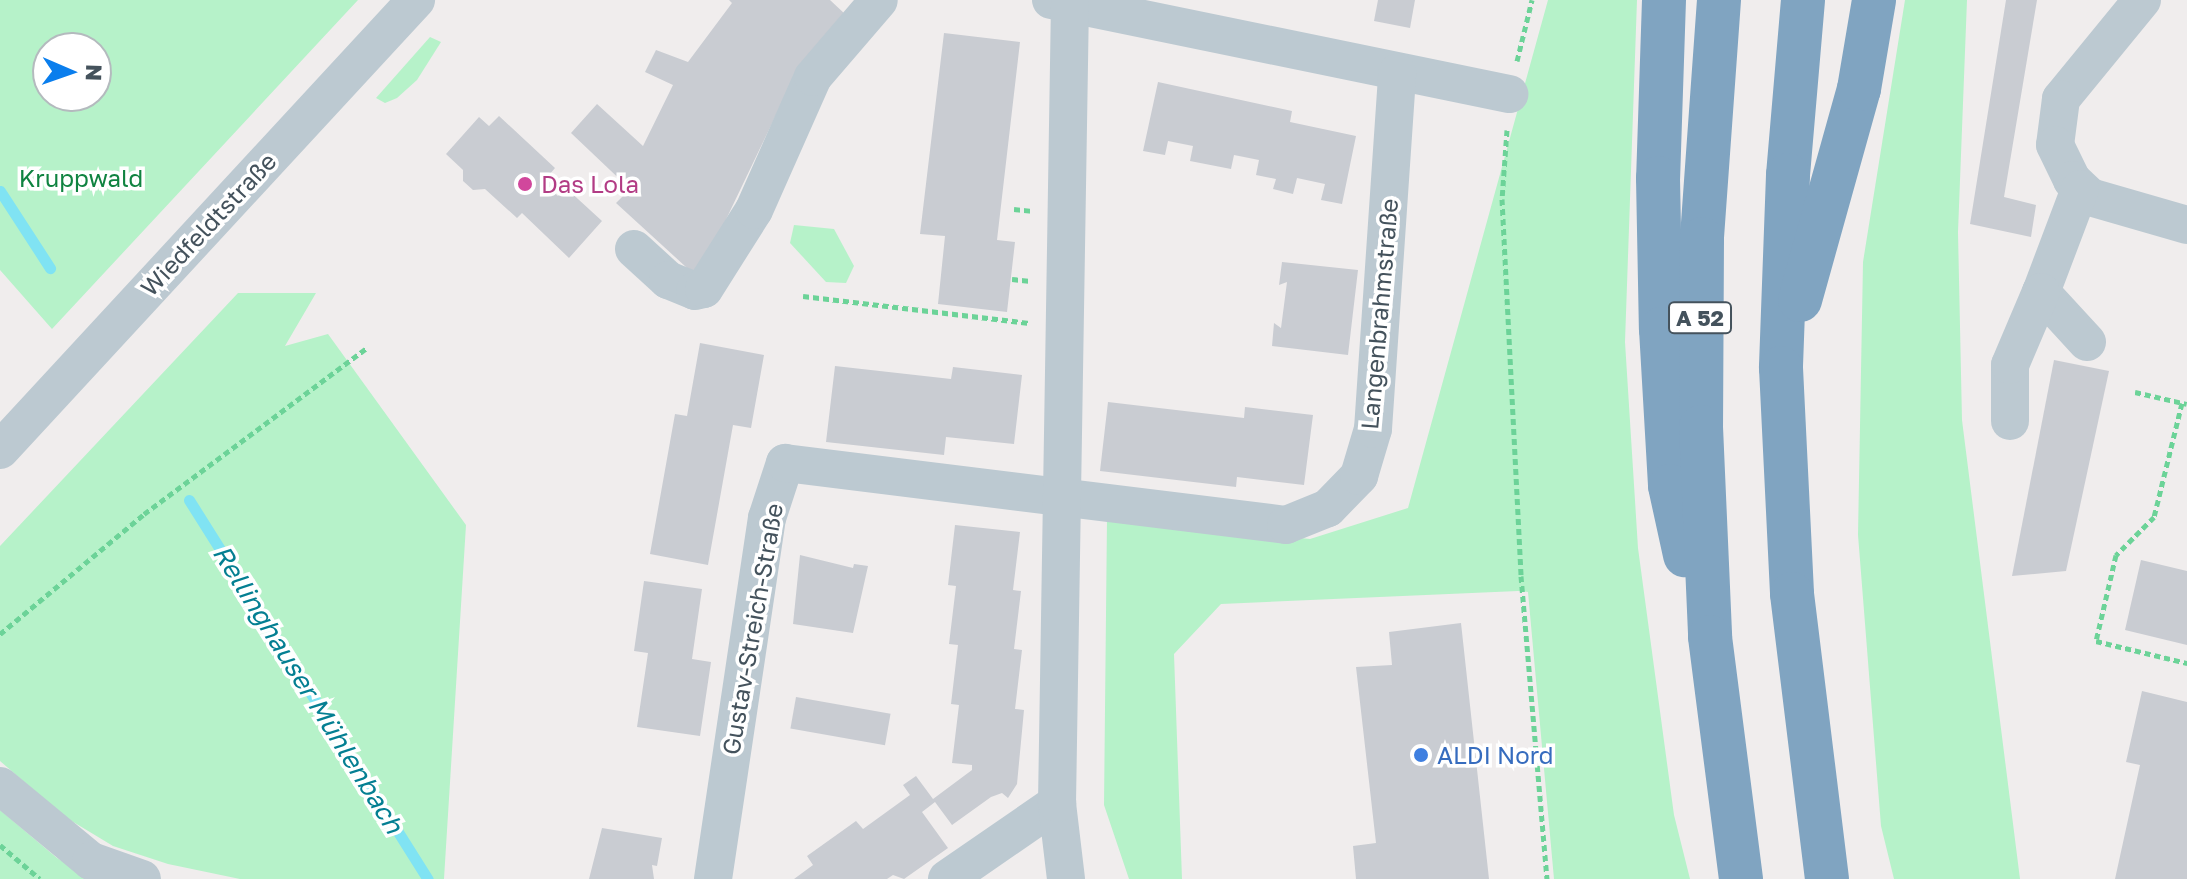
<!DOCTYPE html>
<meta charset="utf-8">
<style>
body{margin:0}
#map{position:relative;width:2187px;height:879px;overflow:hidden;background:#f0eded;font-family:"Golos Text",sans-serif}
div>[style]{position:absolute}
.green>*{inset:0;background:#b6f2c9}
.stream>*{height:11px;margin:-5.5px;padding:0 5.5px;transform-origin:5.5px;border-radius:5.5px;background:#80e3f3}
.building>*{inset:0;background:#c9ccd2;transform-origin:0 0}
.path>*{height:5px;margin-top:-2.5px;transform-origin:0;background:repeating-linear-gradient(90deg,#6cd398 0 6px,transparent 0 10px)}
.minor>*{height:38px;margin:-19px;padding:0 19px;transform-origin:19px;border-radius:19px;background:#bcc9d1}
.highway>*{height:44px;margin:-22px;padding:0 22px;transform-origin:22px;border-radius:22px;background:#80a4c1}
.dots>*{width:22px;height:22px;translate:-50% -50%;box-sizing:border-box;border:4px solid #fff;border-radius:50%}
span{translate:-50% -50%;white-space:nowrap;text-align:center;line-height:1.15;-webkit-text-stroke:7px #fff;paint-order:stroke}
.shield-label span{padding:2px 6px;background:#fff;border:2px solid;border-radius:6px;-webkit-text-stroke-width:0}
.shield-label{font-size:22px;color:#44525c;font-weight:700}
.park-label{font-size:24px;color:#0f8340}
.hotel-label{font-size:24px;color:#b23c85}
.left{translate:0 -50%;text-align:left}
.street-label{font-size:24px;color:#44525c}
.shop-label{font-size:24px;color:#366cbe}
.water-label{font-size:26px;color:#047f92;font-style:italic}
.north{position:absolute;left:32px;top:32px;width:80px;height:80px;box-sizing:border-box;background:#fff;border:2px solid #b4babe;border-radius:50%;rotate:92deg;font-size:22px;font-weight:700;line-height:32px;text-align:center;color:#44525c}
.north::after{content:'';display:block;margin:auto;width:28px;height:36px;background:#0a7eed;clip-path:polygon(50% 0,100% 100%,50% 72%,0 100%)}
</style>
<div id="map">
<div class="green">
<i style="clip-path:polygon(evenodd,0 0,358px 0,52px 329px,0 270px,0 0,48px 48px,96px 48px,96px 96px,48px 96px,48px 48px)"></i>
<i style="clip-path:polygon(1548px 0,1637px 0,1625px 342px,1638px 548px,1674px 815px,1690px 879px,1554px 879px,1528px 592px,1518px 591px,1221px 604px,1174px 654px,1182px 879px,1129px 879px,1104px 805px,1107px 518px,1310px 539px,1408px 508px)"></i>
<i style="clip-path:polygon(1905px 0,1967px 0,1958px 232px,1962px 420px,2020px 879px,1894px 879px,1881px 826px,1858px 535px,1863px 262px)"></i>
<i style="clip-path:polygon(430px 37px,441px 42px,417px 80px,397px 98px,385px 103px,376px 98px)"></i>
<i style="clip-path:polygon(794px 225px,834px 229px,854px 266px,846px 283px,826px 282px,790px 243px)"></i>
<i style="clip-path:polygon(238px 293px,316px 293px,285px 346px,328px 334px,466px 525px,444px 879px,240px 879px,168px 864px,113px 846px,65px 817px,0 761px,0 546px)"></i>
<i style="clip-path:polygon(0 810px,57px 858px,91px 879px,0 879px)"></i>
</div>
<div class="stream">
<i style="left:0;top:191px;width:92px;rotate:57deg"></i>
<i style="left:189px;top:500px;width:448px;rotate:57.8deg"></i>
</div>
<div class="building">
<i style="clip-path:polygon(729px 0,830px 0,846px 15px,797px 71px,698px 278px,616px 203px,630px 189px,571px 133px,597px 104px,643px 146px,673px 85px,645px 72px,656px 50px,688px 62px,732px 3px)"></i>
<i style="clip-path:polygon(1378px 0,1415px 0,1410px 28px,1374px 21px)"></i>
<i style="clip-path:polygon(2006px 0,2037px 0,2004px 197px,2036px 205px,2031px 237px,1970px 224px)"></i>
<i style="clip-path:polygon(944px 33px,1020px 42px,997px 240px,1015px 242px,1007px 312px,938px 304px,945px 236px,920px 234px)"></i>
<i style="clip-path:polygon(1158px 82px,1292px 111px,1290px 122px,1356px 136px,1342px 204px,1321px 200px,1325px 184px,1297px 178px,1293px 194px,1273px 189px,1276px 179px,1256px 175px,1259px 160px,1234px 155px,1231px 169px,1190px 161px,1193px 146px,1168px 141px,1165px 155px,1143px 151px)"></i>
<i style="clip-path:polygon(499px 116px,555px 168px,543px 182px,558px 196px,566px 188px,602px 221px,569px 258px,522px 213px,517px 218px,485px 189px,473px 190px,463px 181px,463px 170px,446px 154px,479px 117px,489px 126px)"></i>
<i style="clip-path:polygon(1282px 262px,1358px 270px,1348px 355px,1272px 346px,1274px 323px,1281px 328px,1287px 282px,1279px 285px)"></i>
<i style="clip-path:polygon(700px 343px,764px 355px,751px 428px,733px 425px,708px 565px,650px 554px,675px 414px,687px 416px)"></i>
<i style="clip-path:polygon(2054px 360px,2109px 371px,2066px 571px,2012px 576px)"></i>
<i style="clip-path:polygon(835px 366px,951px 379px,953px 367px,1022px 375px,1014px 444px,946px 437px,944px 455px,826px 442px)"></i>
<i style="clip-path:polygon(1108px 402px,1244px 418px,1245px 407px,1313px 415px,1304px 485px,1237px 477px,1236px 487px,1100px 471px)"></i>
<i style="clip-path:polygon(955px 525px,1020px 532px,1013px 590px,1021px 591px,1014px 649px,1022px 650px,1015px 709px,1024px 710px,1017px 784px,1008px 798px,1002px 793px,991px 797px,952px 825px,935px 802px,922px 812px,948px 848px,904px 879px,893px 875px,887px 879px,794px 879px,813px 865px,807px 856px,856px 821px,863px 829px,910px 795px,903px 785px,916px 776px,933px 799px,972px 770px,972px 765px,952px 763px,959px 705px,951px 704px,958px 645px,949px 644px,956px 586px,948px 585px)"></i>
<i style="clip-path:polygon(800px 555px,853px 568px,854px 564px,868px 566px,853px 633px,793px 624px)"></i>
<i style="clip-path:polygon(2141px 560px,2187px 571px,2187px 645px,2125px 630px)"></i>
<i style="clip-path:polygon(644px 581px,702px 589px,692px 659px,711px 662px,700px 736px,637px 727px,648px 653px,634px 651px)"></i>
<i style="clip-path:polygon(1461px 623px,1489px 879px,1356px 879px,1353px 846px,1376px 843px,1356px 667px,1392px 665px,1389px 632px)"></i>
<i style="clip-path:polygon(2142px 691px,2187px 702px,2187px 879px,2115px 879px,2140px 765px,2126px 762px)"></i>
<i style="left:796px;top:697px;width:96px;height:32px;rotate:10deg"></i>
<i style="clip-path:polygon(602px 828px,662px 838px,657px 866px,652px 865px,654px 879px,589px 879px)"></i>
</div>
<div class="path">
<i style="left:1517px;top:61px;width:63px;rotate:-76.2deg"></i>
<i style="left:1507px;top:130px;width:69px;rotate:94.1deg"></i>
<i style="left:1502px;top:199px;width:377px;rotate:87.1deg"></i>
<i style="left:1521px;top:576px;width:304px;rotate:85.1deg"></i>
<i style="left:1014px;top:209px;width:18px;rotate:6deg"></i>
<i style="left:1012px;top:279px;width:19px;rotate:6deg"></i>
<i style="left:803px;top:296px;width:228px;rotate:6.8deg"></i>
<i style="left:2135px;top:392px;width:53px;rotate:13deg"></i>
<i style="left:2182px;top:403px;width:117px;rotate:103.8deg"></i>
<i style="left:2154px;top:517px;width:54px;rotate:135deg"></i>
<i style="left:2116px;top:555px;width:88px;rotate:103.1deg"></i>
<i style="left:2096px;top:641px;width:94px;rotate:13.6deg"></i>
<i style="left:0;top:634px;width:187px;rotate:-39.8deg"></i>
<i style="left:144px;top:514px;width:279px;rotate:-36.7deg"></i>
<i style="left:0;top:845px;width:52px;rotate:40.4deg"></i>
</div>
<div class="minor">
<i style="left:1051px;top:0;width:468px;rotate:11.6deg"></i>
<i style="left:2142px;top:0;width:128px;rotate:129.3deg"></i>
<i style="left:2061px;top:99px;width:46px;rotate:97.4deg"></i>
<i style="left:2055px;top:145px;width:39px;rotate:64deg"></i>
<i style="left:2072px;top:180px;width:25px;rotate:43deg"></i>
<i style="left:2090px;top:197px;width:101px;rotate:16.1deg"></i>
<i style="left:2080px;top:189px;width:110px;rotate:110.7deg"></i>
<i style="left:2041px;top:292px;width:68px;rotate:47.4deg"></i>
<i style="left:634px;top:249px;width:46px;rotate:42.4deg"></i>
<i style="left:668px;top:280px;width:29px;rotate:22deg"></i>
<i style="left:695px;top:291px;width:9px;rotate:-13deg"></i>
<i style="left:704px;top:289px;width:93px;rotate:-57.7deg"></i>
<i style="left:754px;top:210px;width:145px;rotate:-66.1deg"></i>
<i style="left:813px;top:77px;width:101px;rotate:-49.4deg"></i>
<i style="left:2010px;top:421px;width:56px;rotate:-90deg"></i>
<i style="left:2010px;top:365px;width:79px;rotate:-67deg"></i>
<i style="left:0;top:450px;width:613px;rotate:-47.25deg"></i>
<i style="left:0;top:786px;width:118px;rotate:39.5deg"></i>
<i style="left:91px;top:861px;width:54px;rotate:19.4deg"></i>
<i style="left:713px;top:879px;width:365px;rotate:-81.5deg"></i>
<i style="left:767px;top:518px;width:58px;rotate:-71.9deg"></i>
<i style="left:785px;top:463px;width:505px;rotate:7.05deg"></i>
<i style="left:1286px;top:525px;width:45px;rotate:-22deg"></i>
<i style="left:1328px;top:508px;width:45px;rotate:-45.9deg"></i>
<i style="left:1359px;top:476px;width:49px;rotate:-73.4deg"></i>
<i style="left:1373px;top:429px;width:357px;rotate:-86.1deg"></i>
<i style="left:947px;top:879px;width:134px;rotate:-34.6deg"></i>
<i style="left:1066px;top:879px;width:77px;rotate:-96.8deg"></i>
<i style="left:1057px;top:803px;width:798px;rotate:-89.07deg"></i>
</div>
<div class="highway">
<i style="left:1664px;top:0;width:178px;rotate:91.9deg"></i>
<i style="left:1658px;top:178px;width:151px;rotate:88.9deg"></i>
<i style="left:1661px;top:329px;width:157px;rotate:86.7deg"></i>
<i style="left:1670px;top:486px;width:71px;rotate:77.7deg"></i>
<i style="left:1719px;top:0;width:240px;rotate:94.1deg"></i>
<i style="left:1702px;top:239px;width:188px;rotate:90.3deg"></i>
<i style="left:1701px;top:427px;width:210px;rotate:87.5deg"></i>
<i style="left:1710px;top:637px;width:244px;rotate:82.7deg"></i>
<i style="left:1803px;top:0;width:176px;rotate:94.9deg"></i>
<i style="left:1788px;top:175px;width:193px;rotate:92.1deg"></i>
<i style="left:1781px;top:368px;width:226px;rotate:87.2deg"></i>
<i style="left:1792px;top:594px;width:287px;rotate:83deg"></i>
<i style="left:1800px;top:300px;width:219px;rotate:-74.4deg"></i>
<i style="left:1859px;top:89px;width:90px;rotate:-80.4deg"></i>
</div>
<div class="dots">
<i style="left:525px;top:184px;background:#d1479c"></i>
<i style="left:1421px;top:755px;background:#3f7fe0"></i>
</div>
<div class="shield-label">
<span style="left:1700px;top:318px">A 52</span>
</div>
<div class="park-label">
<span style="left:81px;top:178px">Kruppwald</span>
</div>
<div class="hotel-label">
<span class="left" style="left:541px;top:184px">Das Lola</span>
</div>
<div class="street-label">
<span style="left:208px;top:224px;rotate:-47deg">Wiedfeldtstraße</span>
<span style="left:1379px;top:314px;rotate:-85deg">Langenbrahmstraße</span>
<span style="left:752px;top:629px;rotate:-80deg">Gustav-Streich-Straße</span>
</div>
<div class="shop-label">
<span class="left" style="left:1437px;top:755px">ALDI Nord</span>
</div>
<div class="water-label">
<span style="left:308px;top:689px;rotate:58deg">Rellinghauser Mühlenbach</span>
</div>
<div class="north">N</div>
</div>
